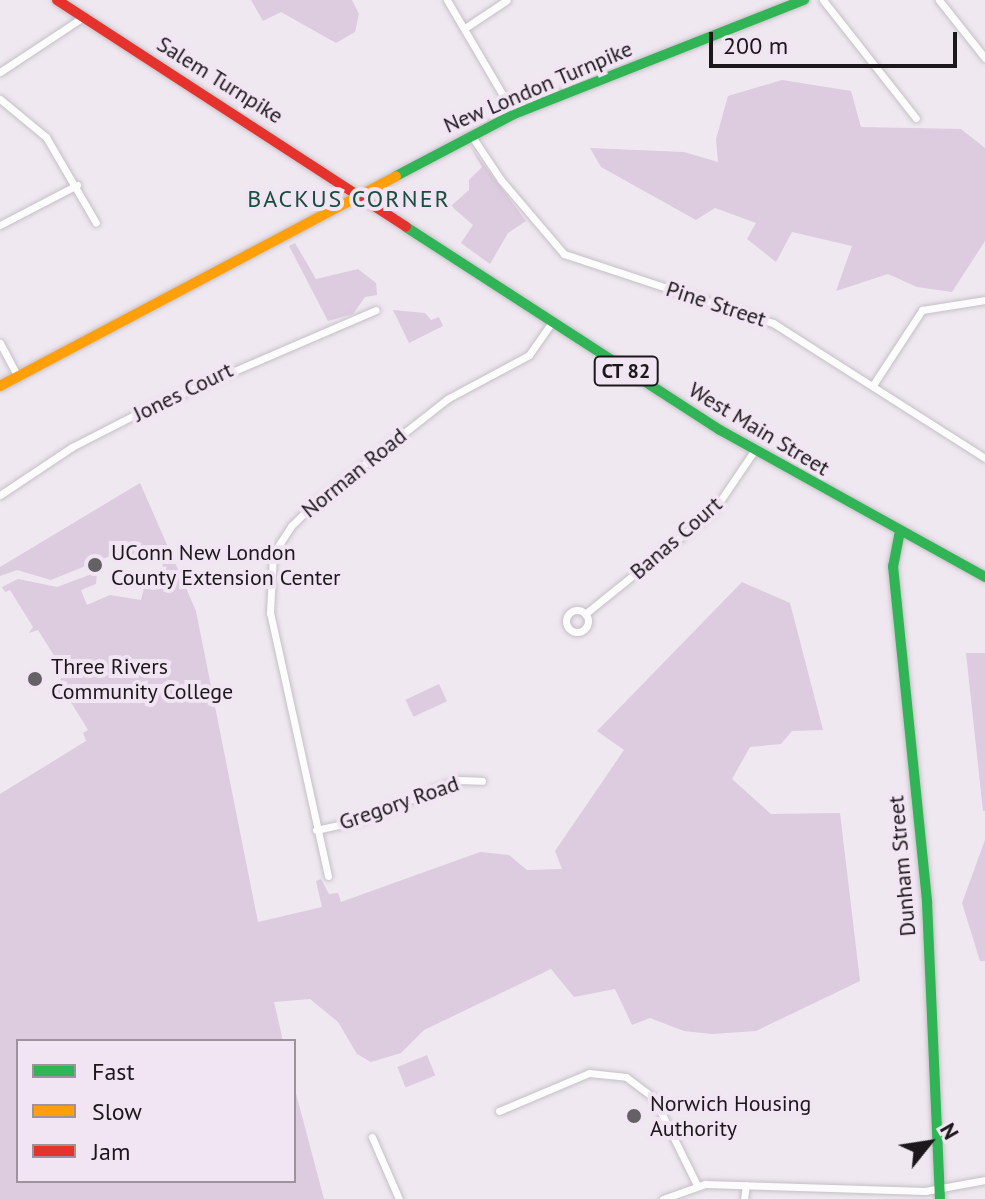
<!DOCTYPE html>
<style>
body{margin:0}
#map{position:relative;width:985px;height:1199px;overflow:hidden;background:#efe8f0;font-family:"PT Sans",sans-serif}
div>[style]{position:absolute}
.green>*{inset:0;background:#ddcbdf;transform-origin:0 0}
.roads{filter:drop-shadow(0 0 2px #c5bfc6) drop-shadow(0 0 2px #c5bfc6)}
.street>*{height:7px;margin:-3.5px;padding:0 3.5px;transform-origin:3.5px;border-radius:3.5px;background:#fdfcfd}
.street>.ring{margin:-3.5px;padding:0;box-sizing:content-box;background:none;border:7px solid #fdfcfd;border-radius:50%}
.fast>*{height:10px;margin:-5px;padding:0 5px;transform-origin:5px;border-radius:5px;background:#30b455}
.slow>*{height:10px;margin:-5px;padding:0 5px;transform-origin:5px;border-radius:5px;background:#ff9f0a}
.jam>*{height:10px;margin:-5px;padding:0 5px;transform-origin:5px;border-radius:5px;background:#e5322d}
.dots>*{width:22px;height:22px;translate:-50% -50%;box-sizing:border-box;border:4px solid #f2e5f3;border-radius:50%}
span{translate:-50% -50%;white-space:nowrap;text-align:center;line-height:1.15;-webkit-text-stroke:8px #f2e5f3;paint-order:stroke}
.shield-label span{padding:2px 6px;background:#f2e5f3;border:2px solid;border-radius:6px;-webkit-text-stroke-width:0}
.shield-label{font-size:20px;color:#1b171b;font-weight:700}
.street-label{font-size:22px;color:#1b171b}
.poi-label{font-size:22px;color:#1b171b}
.left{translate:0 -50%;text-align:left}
.neighbourhood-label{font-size:24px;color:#194d3f;letter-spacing:2px}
.legend{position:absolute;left:16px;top:1039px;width:280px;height:144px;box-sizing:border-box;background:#f2e5f3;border:2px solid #9c939d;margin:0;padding:10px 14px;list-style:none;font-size:24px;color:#1b171b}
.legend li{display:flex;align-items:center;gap:16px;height:40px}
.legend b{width:40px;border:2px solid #9c939d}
.north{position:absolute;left:889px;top:1103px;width:80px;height:80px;-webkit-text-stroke:6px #f2e5f3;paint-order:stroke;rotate:60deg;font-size:22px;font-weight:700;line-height:32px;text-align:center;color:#1b171b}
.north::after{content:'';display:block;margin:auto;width:28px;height:36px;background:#1b171b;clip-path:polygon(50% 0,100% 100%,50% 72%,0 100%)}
.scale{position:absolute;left:709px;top:32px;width:248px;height:36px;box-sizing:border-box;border:4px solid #1b171b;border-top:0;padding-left:10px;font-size:24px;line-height:28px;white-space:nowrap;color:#1b171b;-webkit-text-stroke:6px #f2e5f3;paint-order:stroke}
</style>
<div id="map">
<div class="green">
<i style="clip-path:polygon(251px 0,352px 0,359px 14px,355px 32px,336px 43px,281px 12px,263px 21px)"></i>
<i style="clip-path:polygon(782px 80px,851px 91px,861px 127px,961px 129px,985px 148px,985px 241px,952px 292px,917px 287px,888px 274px,836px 291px,852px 246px,792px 232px,776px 262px,747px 239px,756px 223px,715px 208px,696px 220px,601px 167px,590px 148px,684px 152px,718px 162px,716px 139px,728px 96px)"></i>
<i style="clip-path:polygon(470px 146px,526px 221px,508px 233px,490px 264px,461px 243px,473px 225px,451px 206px,469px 190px,469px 180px,482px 167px)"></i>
<i style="clip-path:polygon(295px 243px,316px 279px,358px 269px,376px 283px,377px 295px,365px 297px,353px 314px,328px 321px,289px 246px)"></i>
<i style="clip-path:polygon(393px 310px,425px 313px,431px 320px,439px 317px,443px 326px,409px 343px)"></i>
<i style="clip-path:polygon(140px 483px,196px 611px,258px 922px,322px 907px,316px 881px,321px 879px,329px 894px,338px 893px,341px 902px,480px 852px,509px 855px,527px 870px,562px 869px,555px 851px,624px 750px,597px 731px,742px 582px,790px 603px,823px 730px,792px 731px,781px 744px,750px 747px,732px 779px,771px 814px,840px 813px,860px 981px,756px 1031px,712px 1034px,684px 1031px,650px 1018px,632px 1025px,615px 989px,574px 997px,551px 969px,424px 1030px,401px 1053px,371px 1062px,357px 1054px,338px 1022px,310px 999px,274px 1002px,283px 1041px,18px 1041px,18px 1181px,294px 1181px,294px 1086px,324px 1199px,0 1199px,0 794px,86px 741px,83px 733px,88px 730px,69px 699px,62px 700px,54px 688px,65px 673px,38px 630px,29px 633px,33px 627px,10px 590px,5px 592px,2px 587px,18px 579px,57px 587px,97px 572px,96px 584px,81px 590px,87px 605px,110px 595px,141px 600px,147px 576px,151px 590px,170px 588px,161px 560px,154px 555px,110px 556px,51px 580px,17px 570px,0 576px,0 567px)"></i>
<i style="clip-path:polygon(966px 653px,985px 653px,985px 811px,983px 811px)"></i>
<i style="left:439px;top:684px;width:19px;height:37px;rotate:65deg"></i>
<i style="clip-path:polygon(985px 840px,985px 961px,980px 961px,962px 903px)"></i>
<i style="left:427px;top:1055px;width:22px;height:32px;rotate:68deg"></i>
</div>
<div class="roads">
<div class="street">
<i style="left:447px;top:0;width:132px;rotate:59.6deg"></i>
<i style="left:823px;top:0;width:150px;rotate:51.8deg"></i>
<i style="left:939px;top:0;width:74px;rotate:51.6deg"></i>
<i style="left:465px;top:28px;width:50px;rotate:-33.7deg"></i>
<i style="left:0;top:72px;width:100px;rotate:-33.5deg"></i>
<i style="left:0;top:99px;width:60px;rotate:39.6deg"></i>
<i style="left:46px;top:137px;width:99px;rotate:59.8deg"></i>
<i style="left:471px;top:135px;width:54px;rotate:56.3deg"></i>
<i style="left:501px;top:180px;width:97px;rotate:49.6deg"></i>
<i style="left:564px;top:254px;width:220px;rotate:18.3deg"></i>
<i style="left:773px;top:323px;width:251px;rotate:32.5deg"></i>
<i style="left:0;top:225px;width:87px;rotate:-27.5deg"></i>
<i style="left:0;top:343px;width:36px;rotate:62deg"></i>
<i style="left:873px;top:385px;width:90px;rotate:-56.8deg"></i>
<i style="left:922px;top:310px;width:64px;rotate:-9deg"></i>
<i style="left:0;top:495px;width:87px;rotate:-33.7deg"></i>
<i style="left:72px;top:447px;width:83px;rotate:-27.2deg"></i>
<i style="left:146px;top:409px;width:250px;rotate:-23.3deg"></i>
<i class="ring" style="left:566px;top:610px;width:15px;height:15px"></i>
<i style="left:585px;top:614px;width:166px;rotate:-38.9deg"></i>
<i style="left:714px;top:510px;width:71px;rotate:-55.9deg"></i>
<i style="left:316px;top:830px;width:46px;rotate:-12.5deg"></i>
<i style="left:361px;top:820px;width:104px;rotate:-22.6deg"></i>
<i style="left:457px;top:780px;width:25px;rotate:2deg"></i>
<i style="left:328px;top:876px;width:269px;rotate:-102.4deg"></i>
<i style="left:270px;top:613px;width:59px;rotate:-87.1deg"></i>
<i style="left:273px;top:554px;width:33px;rotate:-57deg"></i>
<i style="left:291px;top:526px;width:33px;rotate:-44deg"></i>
<i style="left:315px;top:503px;width:168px;rotate:-38.2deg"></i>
<i style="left:447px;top:399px;width:93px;rotate:-28.2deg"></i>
<i style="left:529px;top:355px;width:40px;rotate:-55.1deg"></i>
<i style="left:499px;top:1111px;width:98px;rotate:-22.9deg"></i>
<i style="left:589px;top:1073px;width:37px;rotate:6deg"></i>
<i style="left:626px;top:1077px;width:35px;rotate:37deg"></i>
<i style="left:654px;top:1098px;width:97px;rotate:63.7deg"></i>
<i style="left:372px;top:1137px;width:68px;rotate:66.5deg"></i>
<i style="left:663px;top:1199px;width:45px;rotate:-19.7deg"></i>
<i style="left:705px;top:1184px;width:220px;rotate:1.8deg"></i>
<i style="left:925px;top:1191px;width:61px;rotate:-10.4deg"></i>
<i style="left:744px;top:1199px;width:14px;rotate:-82deg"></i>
</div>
<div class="fast">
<i style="left:396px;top:176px;width:133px;rotate:-27.7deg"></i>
<i style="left:514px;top:114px;width:312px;rotate:-21.5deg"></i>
<i style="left:406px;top:227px;width:374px;rotate:32.9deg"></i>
<i style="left:720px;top:430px;width:303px;rotate:29deg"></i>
<i style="left:900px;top:531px;width:36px;rotate:101deg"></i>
<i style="left:893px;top:566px;width:338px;rotate:84.2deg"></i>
<i style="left:927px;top:902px;width:297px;rotate:87.5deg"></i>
</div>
<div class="slow">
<i style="left:0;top:386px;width:448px;rotate:-27.9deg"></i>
</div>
<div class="jam">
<i style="left:57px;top:0;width:416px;rotate:33deg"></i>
</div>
</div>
<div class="dots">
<i style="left:95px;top:565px;background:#656066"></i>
<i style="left:35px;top:679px;background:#656066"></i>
<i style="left:634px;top:1116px;background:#656066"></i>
</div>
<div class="shield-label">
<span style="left:626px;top:371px">CT 82</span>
</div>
<div class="street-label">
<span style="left:220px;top:80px;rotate:32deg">Salem Turnpike</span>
<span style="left:538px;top:87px;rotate:-23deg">New London Turnpike</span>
<span style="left:716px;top:304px;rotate:18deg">Pine Street</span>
<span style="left:183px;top:392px;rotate:-26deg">Jones Court</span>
<span style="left:759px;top:429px;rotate:31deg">West Main Street</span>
<span style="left:354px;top:473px;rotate:-39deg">Norman Road</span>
<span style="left:676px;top:538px;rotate:-41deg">Banas Court</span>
<span style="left:399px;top:803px;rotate:-19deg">Gregory Road</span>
<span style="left:902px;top:866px;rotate:-95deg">Dunham Street</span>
</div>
<div class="poi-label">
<span class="left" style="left:111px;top:565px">UConn New London<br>County Extension Center</span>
<span class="left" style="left:51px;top:679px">Three Rivers<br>Community College</span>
<span class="left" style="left:650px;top:1116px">Norwich Housing<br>Authority</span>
</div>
<div class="neighbourhood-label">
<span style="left:349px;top:199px">BACKUS CORNER</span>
</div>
<ul class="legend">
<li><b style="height:10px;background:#30b455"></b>Fast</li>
<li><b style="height:10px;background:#ff9f0a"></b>Slow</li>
<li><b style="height:10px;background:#e5322d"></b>Jam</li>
</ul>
<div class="north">N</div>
<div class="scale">200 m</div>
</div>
